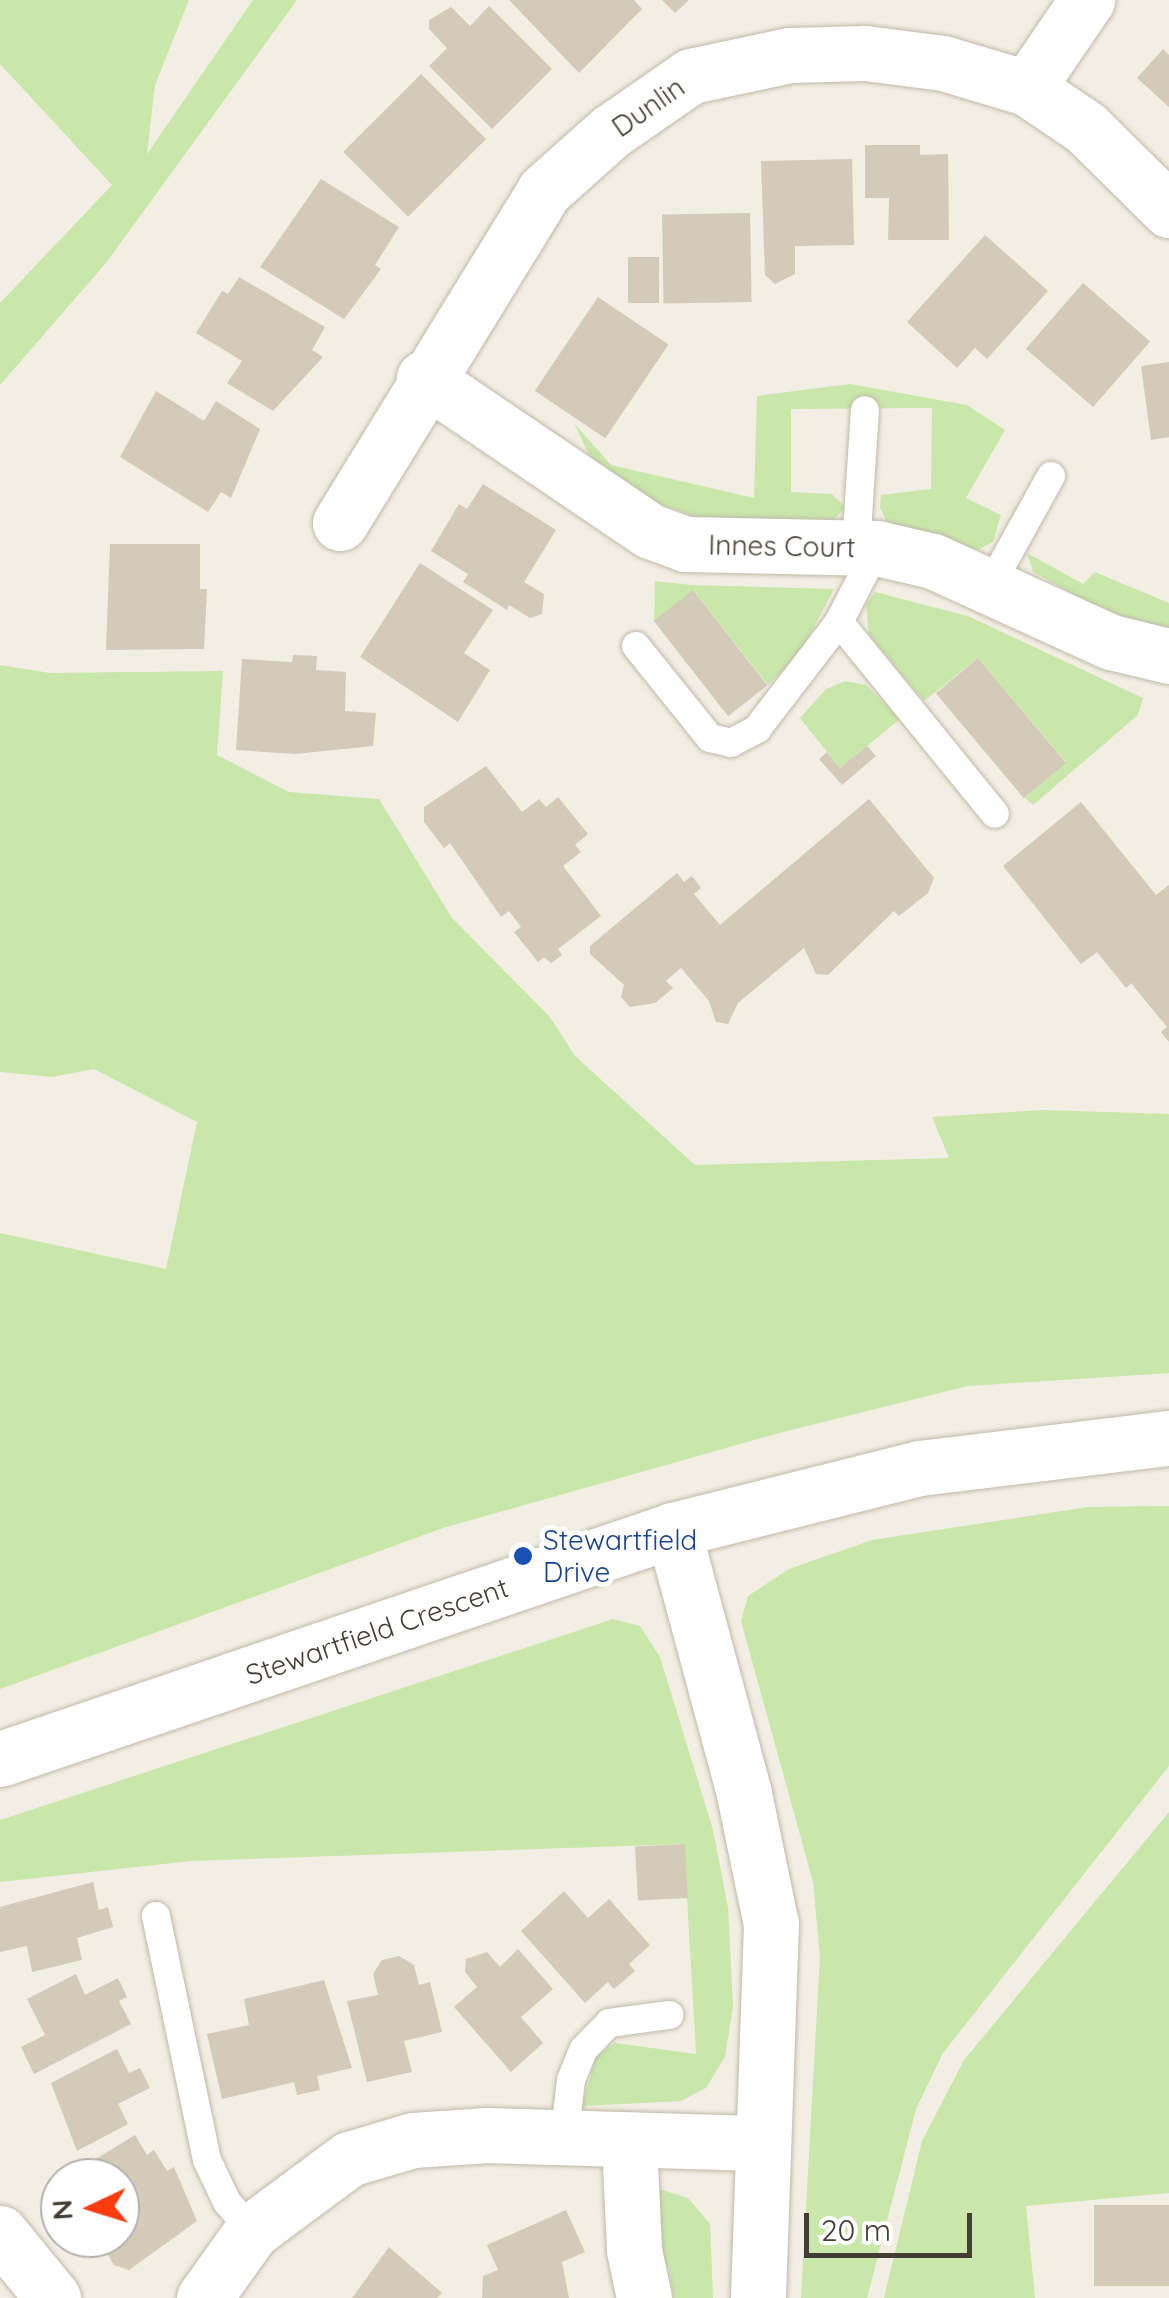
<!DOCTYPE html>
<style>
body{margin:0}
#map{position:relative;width:1169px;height:2298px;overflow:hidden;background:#f2eee3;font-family:Quicksand,sans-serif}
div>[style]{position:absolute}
.green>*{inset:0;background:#c9e7aa}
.building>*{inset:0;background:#d3cab8;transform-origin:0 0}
.roads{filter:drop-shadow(0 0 2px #c0b9a8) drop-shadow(0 0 2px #c0b9a8)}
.service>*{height:28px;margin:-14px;padding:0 14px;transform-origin:14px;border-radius:14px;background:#fff}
.minor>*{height:55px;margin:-27.5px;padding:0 27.5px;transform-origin:27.5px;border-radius:27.5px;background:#fff}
.tertiary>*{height:55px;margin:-27.5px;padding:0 27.5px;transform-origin:27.5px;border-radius:27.5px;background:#fff}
.dots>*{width:28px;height:28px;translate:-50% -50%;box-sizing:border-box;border:5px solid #fff;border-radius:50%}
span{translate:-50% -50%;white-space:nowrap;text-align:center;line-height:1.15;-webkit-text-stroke:10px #fff;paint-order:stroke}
.street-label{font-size:28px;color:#433d33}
.transit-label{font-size:28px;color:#164399}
.left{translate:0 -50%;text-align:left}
.north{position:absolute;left:40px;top:2158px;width:100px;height:100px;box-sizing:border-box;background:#fff;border:2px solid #b4b1ad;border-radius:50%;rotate:266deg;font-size:28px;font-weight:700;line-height:40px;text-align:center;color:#433d33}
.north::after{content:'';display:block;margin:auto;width:35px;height:45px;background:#fc3b0f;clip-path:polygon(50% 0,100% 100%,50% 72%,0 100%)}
.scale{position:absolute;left:804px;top:2213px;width:168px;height:45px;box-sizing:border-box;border:5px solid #433d33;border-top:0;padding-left:12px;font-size:30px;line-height:35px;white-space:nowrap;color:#433d33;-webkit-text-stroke:8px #fff;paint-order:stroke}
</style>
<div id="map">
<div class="green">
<i style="clip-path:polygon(0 0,189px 0,155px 85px,147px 154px,253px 0,297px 0,106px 263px,0 385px,0 303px,112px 185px,0 64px)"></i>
<i style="clip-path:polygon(850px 384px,967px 405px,1005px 430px,966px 498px,1001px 515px,993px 542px,977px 550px,888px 524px,880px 508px,881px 495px,931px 489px,932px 408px,791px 409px,791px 492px,832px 494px,845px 507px,827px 527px,701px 518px,630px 495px,596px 470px,574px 423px,611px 465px,754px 498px,757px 396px)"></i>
<i style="clip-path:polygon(1027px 553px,1083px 584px,1095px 572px,1169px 603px,1169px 629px,1106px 612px,1033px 572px)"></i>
<i style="clip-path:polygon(655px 581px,692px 585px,834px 589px,800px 653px,768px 685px,694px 591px,654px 621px)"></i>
<i style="clip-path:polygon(875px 592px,968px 616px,1143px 698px,1138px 715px,1033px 805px,1025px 798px,1066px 762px,978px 658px,924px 701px,869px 635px,866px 605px)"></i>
<i style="clip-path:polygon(0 665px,50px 673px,223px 671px,217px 755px,289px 792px,379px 799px,452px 918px,550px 1017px,575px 1056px,695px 1165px,949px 1158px,932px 1117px,1042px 1110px,1169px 1114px,1169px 1373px,968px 1386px,783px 1432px,443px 1528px,0 1689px,0 1233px,166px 1269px,197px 1122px,94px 1069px,52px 1077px,0 1072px)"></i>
<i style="clip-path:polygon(845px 681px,866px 685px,900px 719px,840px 768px,800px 718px,826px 689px)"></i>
<i style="clip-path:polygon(1169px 1506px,1169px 1766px,943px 2053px,916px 2109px,867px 2298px,801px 2298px,820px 1957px,813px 1882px,741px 1621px,748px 1596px,789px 1569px,872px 1540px,1088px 1507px)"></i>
<i style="clip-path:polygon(613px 1619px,640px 1626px,660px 1657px,713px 1830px,728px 1908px,733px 2007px,725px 2057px,706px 2088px,681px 2101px,582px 2106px,596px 2056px,615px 2043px,696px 2054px,684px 1844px,191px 1861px,0 1882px,0 1820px)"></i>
<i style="clip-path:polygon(1169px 1812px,1169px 2193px,1026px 2206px,1035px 2298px,884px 2298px,922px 2141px,964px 2060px)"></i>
<i style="clip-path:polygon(646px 2185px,688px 2198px,710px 2224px,713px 2298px,674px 2298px,669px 2268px,652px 2257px)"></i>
</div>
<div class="building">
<i style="clip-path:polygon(509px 0,634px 0,642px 9px,579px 73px)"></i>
<i style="clip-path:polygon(662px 0,689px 0,675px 13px)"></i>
<i style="clip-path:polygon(489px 6px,552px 69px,492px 129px,429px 66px,447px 48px,429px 29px,429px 20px,451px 7px,470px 26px)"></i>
<i style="clip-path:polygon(1163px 49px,1169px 55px,1169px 107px,1137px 78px)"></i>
<i style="left:421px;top:74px;width:92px;height:110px;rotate:45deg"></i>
<i style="clip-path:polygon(865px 145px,920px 145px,920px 155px,948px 154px,949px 240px,888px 240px,889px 198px,865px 198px)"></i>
<i style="clip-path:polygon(852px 159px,854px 245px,795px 246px,795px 274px,775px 284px,765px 275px,761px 161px)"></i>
<i style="clip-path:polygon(321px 179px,399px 227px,375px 265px,381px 269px,344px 319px,260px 267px)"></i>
<i style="left:750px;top:213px;width:89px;height:88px;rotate:89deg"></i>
<i style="clip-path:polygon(985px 235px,1048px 291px,987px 359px,975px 348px,957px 368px,907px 322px)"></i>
<i style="left:659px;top:257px;width:46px;height:31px;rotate:90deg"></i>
<i style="clip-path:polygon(239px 277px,325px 327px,312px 350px,323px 357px,273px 411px,227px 383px,242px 361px,196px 333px,222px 291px,228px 294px)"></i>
<i style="left:1083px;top:283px;width:89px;height:87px;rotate:41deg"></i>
<i style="left:598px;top:297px;width:85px;height:113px;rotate:34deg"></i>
<i style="clip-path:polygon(1169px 362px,1169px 437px,1151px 440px,1141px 366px)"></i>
<i style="clip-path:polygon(156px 391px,204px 421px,216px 401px,260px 429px,231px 498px,221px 492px,208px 512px,120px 457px)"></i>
<i style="clip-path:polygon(483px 484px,556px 530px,524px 582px,544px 594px,542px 614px,530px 618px,509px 605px,507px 610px,463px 582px,468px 574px,431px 551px,459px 504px,467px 509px)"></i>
<i style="clip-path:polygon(110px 544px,200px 544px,200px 589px,207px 589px,204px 649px,106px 650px)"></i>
<i style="clip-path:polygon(420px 563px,493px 610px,464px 653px,490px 670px,458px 722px,360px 657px)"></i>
<i style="left:693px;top:590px;width:121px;height:50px;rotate:52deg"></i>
<i style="clip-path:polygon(293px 655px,317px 656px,316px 670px,346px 672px,345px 711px,376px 713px,373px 746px,295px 754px,236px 750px,242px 659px,292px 662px)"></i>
<i style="left:978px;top:658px;width:137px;height:55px;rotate:50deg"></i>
<i style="clip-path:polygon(867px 746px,876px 756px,842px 785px,819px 759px,827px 752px,840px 768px)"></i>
<i style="clip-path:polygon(486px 766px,522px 812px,539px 799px,546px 807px,558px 797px,588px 834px,575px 845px,581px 852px,563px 866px,601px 916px,558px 949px,562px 955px,551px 963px,544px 957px,538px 962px,514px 932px,521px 927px,509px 911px,501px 917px,450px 843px,444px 848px,424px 822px,424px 807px)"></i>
<i style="clip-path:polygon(869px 799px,934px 878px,928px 893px,899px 916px,894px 911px,828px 975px,816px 974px,804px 948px,738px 1003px,728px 1024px,716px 1022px,709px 1001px,681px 968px,666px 981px,673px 988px,655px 1003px,630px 1007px,621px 997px,624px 985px,590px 954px,590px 946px,677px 873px,684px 882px,692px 876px,701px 888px,694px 894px,720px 925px)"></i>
<i style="clip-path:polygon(1081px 802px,1156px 895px,1169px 885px,1169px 1042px,1161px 1032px,1167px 1027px,1131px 983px,1126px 988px,1097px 952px,1081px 964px,1003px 866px)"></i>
<i style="left:685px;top:1844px;width:54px;height:50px;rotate:87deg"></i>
<i style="clip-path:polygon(93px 1882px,99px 1910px,108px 1907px,113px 1927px,77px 1938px,82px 1960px,32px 1972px,27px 1946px,0 1952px,0 1907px)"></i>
<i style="clip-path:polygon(564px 1891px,588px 1918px,609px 1899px,650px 1945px,629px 1964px,635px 1971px,614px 1989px,608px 1982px,585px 2003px,521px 1931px)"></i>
<i style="clip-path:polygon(518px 1949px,553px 1989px,521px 2017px,543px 2043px,511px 2072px,454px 2007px,477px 1987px,465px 1972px,466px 1959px,487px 1952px,500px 1967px)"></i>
<i style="clip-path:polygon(399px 1956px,414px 1965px,419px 1985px,430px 1982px,442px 2032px,404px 2041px,412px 2072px,367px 2082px,347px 2001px,378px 1995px,373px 1974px,382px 1960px)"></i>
<i style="clip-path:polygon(76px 1974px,85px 1995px,118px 1978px,127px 1997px,119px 2001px,131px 2024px,34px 2074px,21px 2047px,45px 2035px,27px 1999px)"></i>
<i style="clip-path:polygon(324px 1980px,352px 2068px,317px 2076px,320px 2090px,297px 2095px,294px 2082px,222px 2099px,207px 2034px,249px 2025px,244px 1999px)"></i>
<i style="clip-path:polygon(117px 2049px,129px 2073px,140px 2068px,150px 2088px,118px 2104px,128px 2124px,77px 2151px,51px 2083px)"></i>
<i style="clip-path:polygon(135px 2135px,147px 2155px,154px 2150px,167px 2171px,174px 2167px,197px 2221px,129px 2270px,114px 2265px,105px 2250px,108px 2238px,120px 2238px,120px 2178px,81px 2178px,76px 2171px)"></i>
<i style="left:1169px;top:2205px;width:81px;height:75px;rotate:90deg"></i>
<i style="clip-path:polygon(566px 2210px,585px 2252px,562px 2262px,569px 2298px,482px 2298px,483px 2276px,498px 2270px,487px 2245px)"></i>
<i style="clip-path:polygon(389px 2247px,442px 2293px,437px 2298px,352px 2298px)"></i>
</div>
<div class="roads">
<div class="service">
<i style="left:856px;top:548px;width:138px;rotate:-86.3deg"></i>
<i style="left:989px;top:588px;width:128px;rotate:-61deg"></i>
<i style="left:839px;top:622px;width:247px;rotate:50.9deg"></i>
<i style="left:636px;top:646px;width:118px;rotate:51.2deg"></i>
<i style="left:710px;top:738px;width:22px;rotate:13deg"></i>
<i style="left:731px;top:743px;width:30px;rotate:-28deg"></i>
<i style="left:757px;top:729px;width:135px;rotate:-52.5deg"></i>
<i style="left:839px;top:622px;width:83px;rotate:-62.8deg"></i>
<i style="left:156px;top:1916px;width:249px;rotate:78.2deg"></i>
<i style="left:207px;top:2160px;width:47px;rotate:64.5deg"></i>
<i style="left:227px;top:2202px;width:38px;rotate:49deg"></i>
<i style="left:564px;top:2139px;width:59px;rotate:-83.2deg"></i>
<i style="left:571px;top:2080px;width:32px;rotate:-68deg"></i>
<i style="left:583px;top:2050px;width:37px;rotate:-46deg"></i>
<i style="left:609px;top:2023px;width:61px;rotate:-7.6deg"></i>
</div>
<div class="minor">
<i style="left:1027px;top:88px;width:107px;rotate:-55.7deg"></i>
<i style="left:424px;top:378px;width:273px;rotate:34.1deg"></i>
<i style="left:650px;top:531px;width:37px;rotate:20deg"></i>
<i style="left:685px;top:544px;width:192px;rotate:1.2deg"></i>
<i style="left:877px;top:548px;width:57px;rotate:13.1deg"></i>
<i style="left:933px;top:561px;width:196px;rotate:24.5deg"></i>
<i style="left:1111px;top:642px;width:60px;rotate:13.6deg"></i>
<i style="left:340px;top:523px;width:390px;rotate:-58.4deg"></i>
<i style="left:544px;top:191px;width:89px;rotate:-41.8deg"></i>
<i style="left:610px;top:132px;width:98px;rotate:-34.7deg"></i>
<i style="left:691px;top:76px;width:101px;rotate:-12deg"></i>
<i style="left:790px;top:55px;width:75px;rotate:-1.5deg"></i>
<i style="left:865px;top:53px;width:79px;rotate:7.3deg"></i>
<i style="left:943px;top:63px;width:88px;rotate:16.6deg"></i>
<i style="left:1027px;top:88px;width:71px;rotate:34.1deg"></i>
<i style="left:1086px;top:128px;width:117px;rotate:44.7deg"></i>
<i style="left:673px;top:1530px;width:273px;rotate:74.9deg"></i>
<i style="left:744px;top:1794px;width:133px;rotate:78.3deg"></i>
<i style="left:771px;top:1924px;width:374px;rotate:92deg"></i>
<i style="left:629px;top:2142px;width:108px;rotate:87.3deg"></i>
<i style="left:634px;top:2250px;width:49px;rotate:78.2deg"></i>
<i style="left:0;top:2233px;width:84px;rotate:50.8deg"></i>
<i style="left:204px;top:2298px;width:82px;rotate:-54.4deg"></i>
<i style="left:252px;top:2231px;width:30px;rotate:-37deg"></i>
<i style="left:276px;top:2213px;width:91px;rotate:-36.5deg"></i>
<i style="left:349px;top:2159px;width:67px;rotate:-16.5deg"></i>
<i style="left:413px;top:2140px;width:75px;rotate:-3.8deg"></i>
<i style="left:488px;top:2135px;width:273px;rotate:1.7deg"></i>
</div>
<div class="tertiary">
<i style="left:0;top:1759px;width:711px;rotate:-18.79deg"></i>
<i style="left:673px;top:1530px;width:255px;rotate:-14.1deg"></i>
<i style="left:920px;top:1468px;width:251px;rotate:-6.9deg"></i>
</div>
</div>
<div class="dots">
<i style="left:523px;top:1556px;background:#1a4fb4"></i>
</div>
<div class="street-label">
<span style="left:648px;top:107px;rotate:-35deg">Dunlin</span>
<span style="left:782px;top:546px;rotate:1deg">Innes Court</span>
<span style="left:377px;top:1631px;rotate:-19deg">Stewartfield Crescent</span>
</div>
<div class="transit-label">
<span class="left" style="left:543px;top:1556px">Stewartfield<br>Drive</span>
</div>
<div class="north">N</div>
<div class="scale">20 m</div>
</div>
